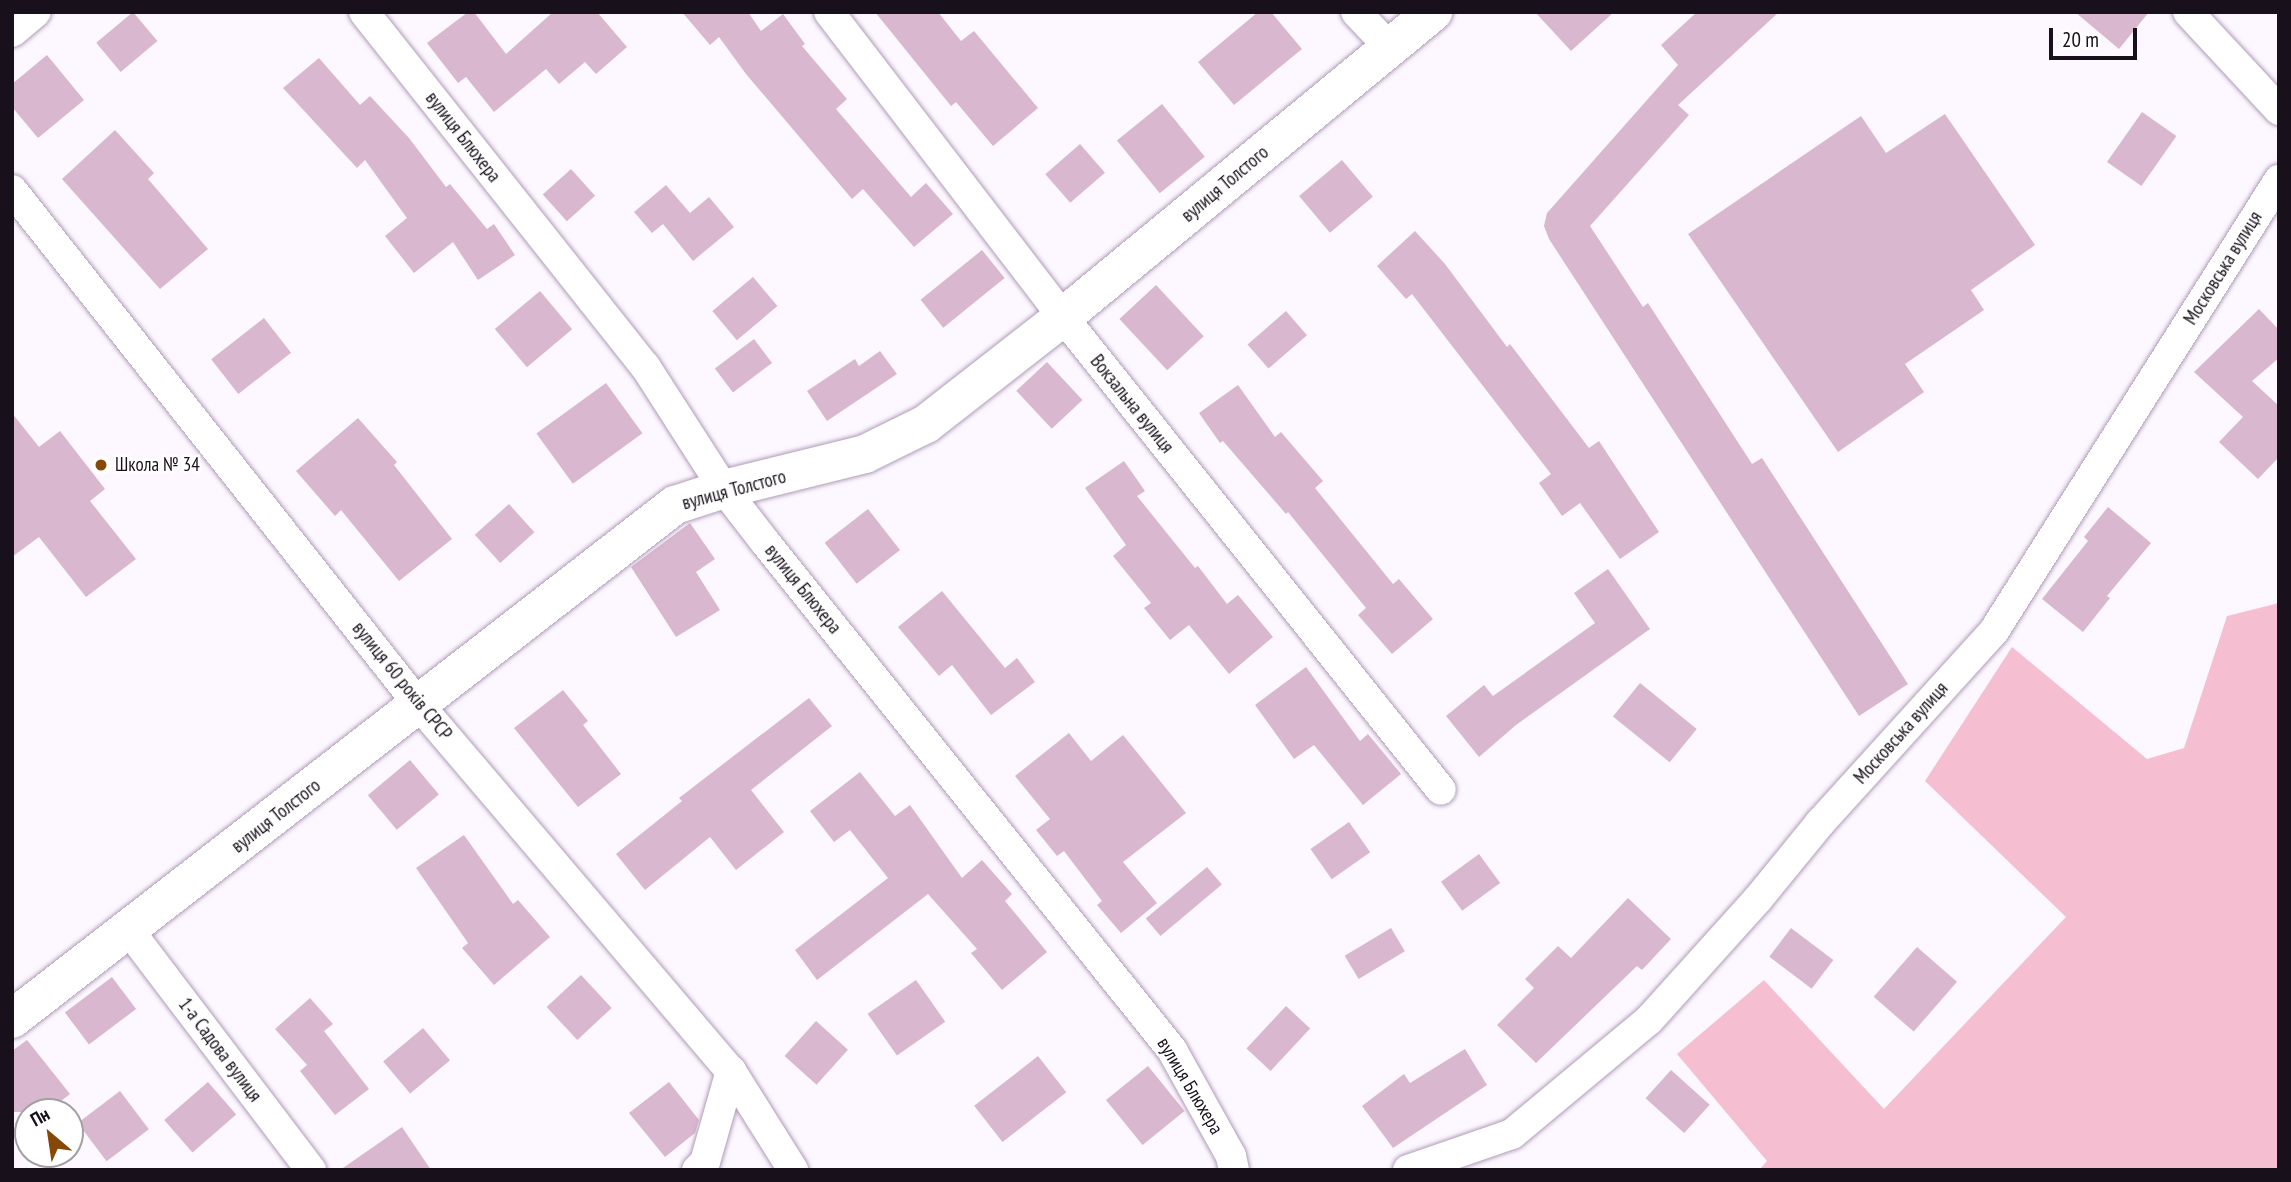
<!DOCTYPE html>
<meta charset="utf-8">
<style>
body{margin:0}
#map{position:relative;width:2291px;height:1182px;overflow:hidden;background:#fdf8ff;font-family:"PT Sans Narrow",sans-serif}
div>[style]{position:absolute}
.green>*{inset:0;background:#f6bfd1}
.building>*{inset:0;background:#d8b7cf;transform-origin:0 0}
.roads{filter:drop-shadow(0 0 2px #b09bb9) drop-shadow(0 0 2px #b09bb9)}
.street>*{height:30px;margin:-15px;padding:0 15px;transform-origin:15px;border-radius:15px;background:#fff}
.secondary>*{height:38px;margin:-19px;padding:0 19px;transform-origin:19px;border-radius:19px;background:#fff}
.dots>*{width:19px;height:19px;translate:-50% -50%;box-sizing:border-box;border:4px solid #fff;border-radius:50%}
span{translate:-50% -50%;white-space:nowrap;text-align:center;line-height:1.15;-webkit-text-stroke:5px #fff;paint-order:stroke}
.street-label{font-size:19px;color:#18101b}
.poi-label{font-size:19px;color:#18101b}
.left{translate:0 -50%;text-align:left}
.frame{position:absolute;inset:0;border:14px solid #18101b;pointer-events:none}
.north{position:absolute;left:14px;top:1098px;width:70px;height:70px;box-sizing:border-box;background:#fff;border:2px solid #a39fa4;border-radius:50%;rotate:331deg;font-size:19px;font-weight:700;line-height:28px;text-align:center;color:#18101b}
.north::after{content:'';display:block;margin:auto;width:24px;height:32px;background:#854806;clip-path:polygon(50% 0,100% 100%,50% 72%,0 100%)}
.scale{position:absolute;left:2049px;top:28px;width:88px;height:32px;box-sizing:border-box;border:4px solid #18101b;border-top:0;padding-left:9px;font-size:21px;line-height:24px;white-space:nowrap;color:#18101b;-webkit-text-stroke:5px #fff;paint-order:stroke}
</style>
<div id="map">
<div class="green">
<i style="clip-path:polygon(2279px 603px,2279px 1170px,1759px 1170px,1767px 1161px,1677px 1054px,1764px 980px,1884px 1109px,2066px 917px,1925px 781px,2012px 647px,2147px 759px,2184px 748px,2227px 616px)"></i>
</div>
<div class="building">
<i style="left:133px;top:12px;width:38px;height:48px;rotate:50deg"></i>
<i style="clip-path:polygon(468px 12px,474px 12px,506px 54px,553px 12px,597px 12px,627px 47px,596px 74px,585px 62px,559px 84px,546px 69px,494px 112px,466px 77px,458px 83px,427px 43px)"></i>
<i style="clip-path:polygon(682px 12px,748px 12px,761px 31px,783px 14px,805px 44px,802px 46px,847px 99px,836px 109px,911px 197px,926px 183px,953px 214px,914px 247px,863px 189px,852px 199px,746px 74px,719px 37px,710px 45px)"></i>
<i style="clip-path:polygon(875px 12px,938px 12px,961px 41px,974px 31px,1038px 108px,993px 146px,956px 102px,951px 106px)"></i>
<i style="clip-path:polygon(1258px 12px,1271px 12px,1302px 49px,1234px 105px,1198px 62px)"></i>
<i style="clip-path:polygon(1535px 12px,1614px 12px,1571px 51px)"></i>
<i style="clip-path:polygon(1697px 12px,1779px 12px,1678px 105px,1689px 115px,1590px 226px,1643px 307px,1648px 303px,1752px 464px,1762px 458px,1908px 684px,1859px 716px,1549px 239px,1544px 226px,1547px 213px,1678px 65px,1661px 45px)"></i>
<i style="clip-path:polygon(2075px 12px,2149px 12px,2119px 49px)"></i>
<i style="clip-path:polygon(47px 55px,84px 100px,38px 138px,12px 107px,12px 84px)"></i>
<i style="clip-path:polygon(319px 58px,360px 105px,370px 96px,409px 138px,446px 187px,450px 184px,487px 229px,494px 224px,515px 255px,478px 280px,453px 242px,414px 273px,385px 236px,407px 218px,365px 160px,357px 168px,283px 88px)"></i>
<i style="left:1162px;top:104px;width:68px;height:58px;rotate:51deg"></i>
<i style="left:2142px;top:112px;width:42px;height:61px;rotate:35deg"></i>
<i style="clip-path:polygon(1945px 114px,2035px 245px,1971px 290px,1984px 310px,1905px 364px,1924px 392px,1838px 452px,1688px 234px,1861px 116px,1886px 153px)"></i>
<i style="clip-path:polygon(115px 130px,154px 173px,148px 179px,208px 249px,160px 289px,62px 179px)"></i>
<i style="left:1080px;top:144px;width:38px;height:46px;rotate:49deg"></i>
<i style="left:1342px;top:160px;width:48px;height:56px;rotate:50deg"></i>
<i style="left:571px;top:169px;width:36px;height:38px;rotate:48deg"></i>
<i style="clip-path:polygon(666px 185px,690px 213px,709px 197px,734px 227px,693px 261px,663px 224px,652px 233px,634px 212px)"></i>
<i style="clip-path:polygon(1415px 231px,1445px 264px,1507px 347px,1510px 344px,1589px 448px,1599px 441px,1659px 532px,1620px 559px,1580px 503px,1562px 516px,1539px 483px,1551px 474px,1412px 294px,1406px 299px,1377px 266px)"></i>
<i style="left:982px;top:250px;width:36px;height:79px;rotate:51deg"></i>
<i style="left:753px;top:277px;width:38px;height:53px;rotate:50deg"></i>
<i style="left:1156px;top:285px;width:70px;height:50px;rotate:47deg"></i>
<i style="left:540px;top:291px;width:50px;height:59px;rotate:50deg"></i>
<i style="clip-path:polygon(2259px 309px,2279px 330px,2279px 358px,2252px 381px,2279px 406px,2279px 457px,2258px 479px,2219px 442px,2243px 417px,2194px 372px)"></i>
<i style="left:1286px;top:311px;width:32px;height:51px;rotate:49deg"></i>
<i style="left:264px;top:318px;width:44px;height:67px;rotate:52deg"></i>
<i style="left:754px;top:339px;width:30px;height:49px;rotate:53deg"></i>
<i style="clip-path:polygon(880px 351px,897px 374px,827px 421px,807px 391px,855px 359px,859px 366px)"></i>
<i style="left:1047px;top:362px;width:52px;height:42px;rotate:47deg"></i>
<i style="left:606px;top:383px;width:62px;height:86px;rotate:54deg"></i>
<i style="clip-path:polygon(1238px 385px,1275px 437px,1281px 432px,1323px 481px,1315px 488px,1393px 584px,1399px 579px,1433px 619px,1392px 654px,1358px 615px,1366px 608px,1288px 512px,1286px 514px,1223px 441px,1220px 443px,1199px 413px)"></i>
<i style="clip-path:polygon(12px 413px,39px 447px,60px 431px,105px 489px,90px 501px,136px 559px,86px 597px,39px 537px,12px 557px)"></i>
<i style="clip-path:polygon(358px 418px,397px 462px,394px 465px,452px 539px,399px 581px,341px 510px,335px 516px,296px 471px)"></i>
<i style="clip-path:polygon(1124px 461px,1145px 491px,1137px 496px,1195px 568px,1198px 566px,1227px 604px,1238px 595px,1273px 637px,1229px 674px,1189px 625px,1170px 640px,1144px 608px,1151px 603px,1113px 556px,1126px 545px,1085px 488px)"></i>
<i style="left:509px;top:504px;width:38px;height:46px;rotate:48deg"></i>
<i style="clip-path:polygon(2108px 507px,2151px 543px,2107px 596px,2110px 598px,2083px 632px,2042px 599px,2088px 541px,2084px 537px)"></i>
<i style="left:868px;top:509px;width:52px;height:55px;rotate:52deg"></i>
<i style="clip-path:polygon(690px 523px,715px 559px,696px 572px,720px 610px,676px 637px,631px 567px)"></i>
<i style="clip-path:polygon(1608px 569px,1650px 629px,1516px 725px,1479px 757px,1446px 716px,1484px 685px,1493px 696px,1595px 623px,1574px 593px)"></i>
<i style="clip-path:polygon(942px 591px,1005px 668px,1017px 658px,1035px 682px,991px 715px,952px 665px,939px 676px,898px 627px)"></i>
<i style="clip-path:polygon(1306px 667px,1360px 741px,1368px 734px,1401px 774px,1363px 805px,1314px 745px,1294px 759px,1255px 705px)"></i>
<i style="left:1640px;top:683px;width:73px;height:43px;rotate:39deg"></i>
<i style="clip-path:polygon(563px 690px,588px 721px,583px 725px,621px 774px,578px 807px,514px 728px)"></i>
<i style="clip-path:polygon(809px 698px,832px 726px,751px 790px,784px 832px,736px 870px,710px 837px,645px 890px,616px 854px,682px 801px,679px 798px)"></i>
<i style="clip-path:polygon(1069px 733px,1091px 761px,1123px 735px,1186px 813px,1123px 862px,1157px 903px,1121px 933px,1097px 905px,1102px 901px,1064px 851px,1057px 856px,1036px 830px,1050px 819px,1015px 776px)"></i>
<i style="left:410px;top:760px;width:45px;height:55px;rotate:50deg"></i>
<i style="clip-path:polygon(860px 772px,895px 816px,910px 805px,962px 878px,982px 860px,1012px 894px,1005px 901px,1047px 952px,1002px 990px,971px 953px,977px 949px,928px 894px,817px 980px,795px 950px,888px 878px,850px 830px,834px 842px,810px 811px)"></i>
<i style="left:1349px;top:822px;width:37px;height:47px;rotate:55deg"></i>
<i style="clip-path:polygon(464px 835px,513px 904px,518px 900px,550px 937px,494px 985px,462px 948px,468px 943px,416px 868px)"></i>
<i style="left:1479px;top:854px;width:36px;height:47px;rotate:54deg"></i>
<i style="left:1207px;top:867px;width:23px;height:80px;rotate:50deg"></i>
<i style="clip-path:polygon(1628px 898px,1671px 939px,1642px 970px,1637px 966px,1536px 1063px,1497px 1025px,1534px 988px,1525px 979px,1558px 946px,1571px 958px)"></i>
<i style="left:1391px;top:928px;width:27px;height:54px;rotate:59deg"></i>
<i style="left:1791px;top:928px;width:53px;height:36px;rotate:37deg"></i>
<i style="left:1917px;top:947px;width:53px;height:66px;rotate:41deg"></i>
<i style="left:581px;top:975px;width:45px;height:47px;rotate:47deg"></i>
<i style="left:112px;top:977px;width:40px;height:59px;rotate:53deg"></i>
<i style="left:916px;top:980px;width:51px;height:59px;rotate:55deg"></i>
<i style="clip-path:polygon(310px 998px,333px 1024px,324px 1031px,369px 1089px,335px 1115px,300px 1071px,307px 1065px,275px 1029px)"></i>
<i style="left:1286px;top:1006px;width:33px;height:58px;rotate:43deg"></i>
<i style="left:816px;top:1021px;width:43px;height:47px;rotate:42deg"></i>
<i style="left:423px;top:1028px;width:42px;height:52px;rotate:50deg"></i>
<i style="clip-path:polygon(27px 1040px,70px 1094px,47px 1112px,12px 1112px,12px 1051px)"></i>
<i style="clip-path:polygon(1465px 1049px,1487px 1085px,1393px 1148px,1362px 1106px,1404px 1074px,1410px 1083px)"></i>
<i style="left:1038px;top:1056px;width:46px;height:81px;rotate:52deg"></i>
<i style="left:1148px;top:1066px;width:58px;height:54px;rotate:51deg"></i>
<i style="left:1671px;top:1070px;width:52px;height:38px;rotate:42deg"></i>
<i style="left:208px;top:1082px;width:43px;height:58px;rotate:49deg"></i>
<i style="clip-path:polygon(669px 1082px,699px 1120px,695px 1133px,665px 1157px,629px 1113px)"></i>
<i style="left:120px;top:1091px;width:48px;height:53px;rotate:53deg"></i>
<i style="clip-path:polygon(402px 1127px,431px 1170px,340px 1170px)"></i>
</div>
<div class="roads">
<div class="street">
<i style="left:364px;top:12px;width:452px;rotate:51.6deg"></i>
<i style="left:645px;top:366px;width:146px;rotate:57.3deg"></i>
<i style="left:724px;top:489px;width:67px;rotate:52.3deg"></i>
<i style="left:765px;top:542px;width:651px;rotate:51.3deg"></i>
<i style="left:1172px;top:1050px;width:121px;rotate:60.9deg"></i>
<i style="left:1231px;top:1156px;width:14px;rotate:78deg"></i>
<i style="left:829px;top:12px;width:384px;rotate:52.5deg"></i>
<i style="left:1063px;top:317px;width:605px;rotate:51.37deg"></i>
<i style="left:1356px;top:12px;width:50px;rotate:46.6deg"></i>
<i style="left:2188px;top:12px;width:134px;rotate:47.1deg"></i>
<i style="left:12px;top:32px;width:31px;rotate:-40deg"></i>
<i style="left:12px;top:190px;width:656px;rotate:51.68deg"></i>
<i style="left:419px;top:705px;width:481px;rotate:49.6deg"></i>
<i style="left:731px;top:1071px;width:117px;rotate:57.9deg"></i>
<i style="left:128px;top:929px;width:303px;rotate:52.8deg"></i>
<i style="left:697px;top:1170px;width:11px;rotate:-45deg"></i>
<i style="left:705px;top:1162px;width:95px;rotate:-74.1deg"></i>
<i style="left:1408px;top:1170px;width:110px;rotate:-19.1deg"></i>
<i style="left:1512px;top:1134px;width:178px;rotate:-39.8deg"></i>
<i style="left:1649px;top:1020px;width:163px;rotate:-48deg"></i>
<i style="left:1758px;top:899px;width:98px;rotate:-50.8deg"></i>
<i style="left:1820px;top:823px;width:259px;rotate:-47.8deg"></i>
<i style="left:1994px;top:631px;width:534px;rotate:-57.71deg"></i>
</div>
<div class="secondary">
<i style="left:12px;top:1019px;width:839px;rotate:-37.79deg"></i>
<i style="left:675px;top:505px;width:52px;rotate:-18.1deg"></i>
<i style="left:724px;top:489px;width:145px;rotate:-13.9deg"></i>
<i style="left:865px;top:454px;width:68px;rotate:-26.2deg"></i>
<i style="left:926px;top:424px;width:174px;rotate:-38deg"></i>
<i style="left:1063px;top:317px;width:480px;rotate:-39.5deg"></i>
</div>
</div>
<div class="dots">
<i style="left:101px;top:465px;background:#854806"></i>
</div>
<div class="street-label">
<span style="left:463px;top:137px;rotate:52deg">вулиця Блюхера</span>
<span style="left:1225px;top:184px;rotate:-40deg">вулиця Толстого</span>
<span style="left:2223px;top:268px;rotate:-58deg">Московська вулиця</span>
<span style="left:1132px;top:404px;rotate:51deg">Вокзальна вулиця</span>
<span style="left:734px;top:490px;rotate:-15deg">вулиця Толстого</span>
<span style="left:803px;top:589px;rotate:51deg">вулиця Блюхера</span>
<span style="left:402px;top:681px;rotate:51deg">вулиця 60 років СРСР</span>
<span style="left:1901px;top:733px;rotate:-48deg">Московська вулиця</span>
<span style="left:276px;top:816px;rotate:-38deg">вулиця Толстого</span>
<span style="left:220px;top:1050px;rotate:53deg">1-а Садова вулиця</span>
<span style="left:1190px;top:1086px;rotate:59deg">вулиця Блюхера</span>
</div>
<div class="poi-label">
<span class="left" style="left:115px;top:465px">Школа № 34</span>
</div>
<div class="frame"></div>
<div class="north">Пн</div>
<div class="scale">20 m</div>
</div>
